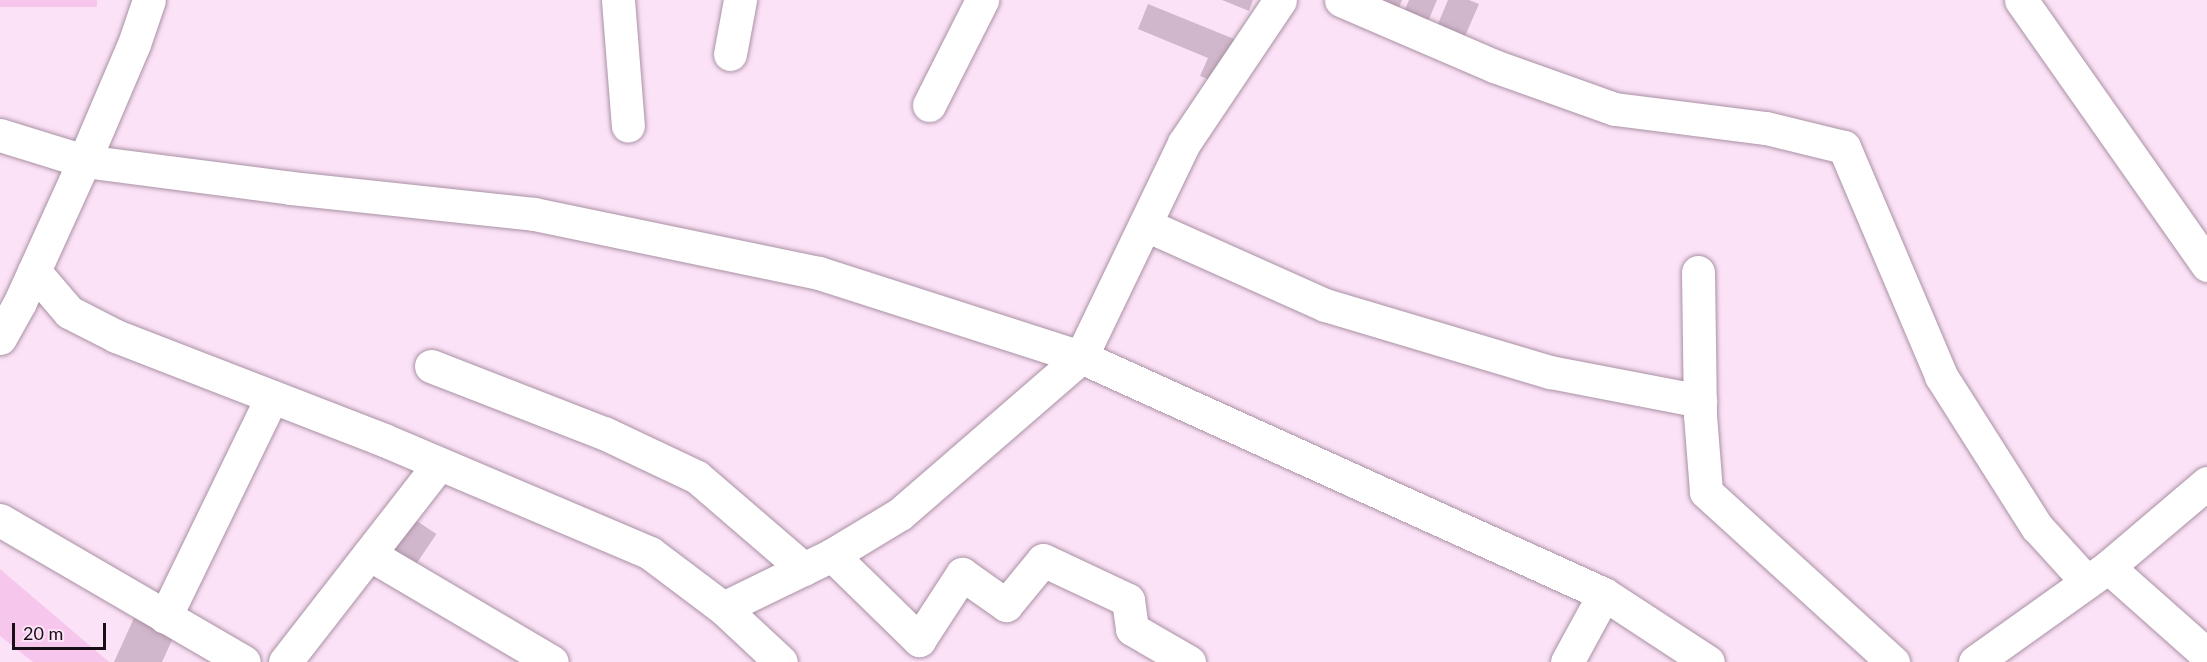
<!DOCTYPE html>
<style>
body{margin:0}
#map{position:relative;width:2207px;height:662px;overflow:hidden;background:#fce2f6;font-family:Lato,sans-serif}
div>[style]{position:absolute}
.green>*{inset:0;background:#f7c6ec;transform-origin:0 0}
.building>*{inset:0;background:#d1b7cb;transform-origin:0 0}
.roads{filter:drop-shadow(0 0 2px #a991a4) drop-shadow(0 0 2px #a991a4)}
.minor>*{height:33px;margin:-16.5px;padding:0 16.5px;transform-origin:16.5px;border-radius:16.5px;background:#fff}
span{translate:-50% -50%;white-space:nowrap;text-align:center;line-height:1.15;-webkit-text-stroke:6px #fce2f6;paint-order:stroke}
.scale{position:absolute;left:12px;top:623px;width:94px;height:27px;box-sizing:border-box;border:3px solid #180f16;border-top:0;padding-left:8px;font-size:18px;line-height:21px;white-space:nowrap;color:#180f16;-webkit-text-stroke:4px #fce2f6;paint-order:stroke}
</style>
<div id="map">
<div class="green">
<i style="left:0;top:0;width:97px;height:7px"></i>
<i style="clip-path:polygon(0 569px,109px 662px,33px 662px,0 636px)"></i>
</div>
<div class="building">
<i style="clip-path:polygon(1222px 0,1253px 0,1249px 11px)"></i>
<i style="clip-path:polygon(1380px 0,1402px 0,1397px 12px)"></i>
<i style="clip-path:polygon(1409px 0,1437px 0,1427px 24px,1403px 14px)"></i>
<i style="clip-path:polygon(1448px 0,1469px 0,1479px 4px,1462px 43px,1435px 31px)"></i>
<i style="clip-path:polygon(1148px 4px,1239px 41px,1213px 81px,1200px 76px,1208px 58px,1138px 29px)"></i>
<i style="left:414px;top:519px;width:27px;height:50px;rotate:34deg"></i>
<i style="clip-path:polygon(134px 618px,174px 636px,162px 662px,114px 662px)"></i>
</div>
<div class="roads">
<div class="minor">
<i style="left:618px;top:0;width:126px;rotate:85.5deg"></i>
<i style="left:1341px;top:0;width:167px;rotate:23.3deg"></i>
<i style="left:1494px;top:66px;width:128px;rotate:19.6deg"></i>
<i style="left:1615px;top:109px;width:152px;rotate:7.2deg"></i>
<i style="left:1766px;top:128px;width:80px;rotate:13.7deg"></i>
<i style="left:1844px;top:147px;width:249px;rotate:67deg"></i>
<i style="left:1941px;top:376px;width:179px;rotate:57.6deg"></i>
<i style="left:2037px;top:527px;width:74px;rotate:47.7deg"></i>
<i style="left:2021px;top:0;width:324px;rotate:54.9deg"></i>
<i style="left:730px;top:54px;width:55px;rotate:-79.5deg"></i>
<i style="left:929px;top:105px;width:118px;rotate:-63.2deg"></i>
<i style="left:0;top:135px;width:88px;rotate:17.2deg"></i>
<i style="left:84px;top:161px;width:209px;rotate:7.4deg"></i>
<i style="left:291px;top:188px;width:244px;rotate:6.1deg"></i>
<i style="left:534px;top:214px;width:291px;rotate:11.7deg"></i>
<i style="left:819px;top:273px;width:275px;rotate:17.8deg"></i>
<i style="left:1081px;top:357px;width:574px;rotate:24.38deg"></i>
<i style="left:1604px;top:594px;width:124px;rotate:33.2deg"></i>
<i style="left:1146px;top:225px;width:196px;rotate:24.1deg"></i>
<i style="left:1325px;top:305px;width:235px;rotate:16.6deg"></i>
<i style="left:1550px;top:372px;width:153px;rotate:10.9deg"></i>
<i style="left:34px;top:271px;width:54px;rotate:49.5deg"></i>
<i style="left:69px;top:312px;width:53px;rotate:27.1deg"></i>
<i style="left:116px;top:336px;width:287px;rotate:21.2deg"></i>
<i style="left:384px;top:440px;width:289px;rotate:23deg"></i>
<i style="left:650px;top:553px;width:91px;rotate:37deg"></i>
<i style="left:723px;top:608px;width:79px;rotate:43deg"></i>
<i style="left:1698px;top:272px;width:143px;rotate:89.2deg"></i>
<i style="left:1700px;top:415px;width:77px;rotate:85.5deg"></i>
<i style="left:1706px;top:492px;width:253px;rotate:42.3deg"></i>
<i style="left:0;top:338px;width:41px;rotate:-60.9deg"></i>
<i style="left:20px;top:302px;width:155px;rotate:-65.6deg"></i>
<i style="left:84px;top:161px;width:127px;rotate:-66.9deg"></i>
<i style="left:134px;top:44px;width:46px;rotate:-71.2deg"></i>
<i style="left:431px;top:366px;width:186px;rotate:21.2deg"></i>
<i style="left:604px;top:433px;width:103px;rotate:25.3deg"></i>
<i style="left:697px;top:477px;width:141px;rotate:40.7deg"></i>
<i style="left:0;top:520px;width:282px;rotate:30.2deg"></i>
<i style="left:369px;top:554px;width:212px;rotate:30.5deg"></i>
<i style="left:832px;top:555px;width:122px;rotate:44.3deg"></i>
<i style="left:919px;top:640px;width:79px;rotate:-56.9deg"></i>
<i style="left:962px;top:574px;width:54px;rotate:35.2deg"></i>
<i style="left:1006px;top:605px;width:58px;rotate:-50.6deg"></i>
<i style="left:1043px;top:560px;width:94px;rotate:25.2deg"></i>
<i style="left:1128px;top:600px;width:29px;rotate:82deg"></i>
<i style="left:1132px;top:629px;width:66px;rotate:30.1deg"></i>
<i style="left:2108px;top:567px;width:132px;rotate:41.6deg"></i>
<i style="left:723px;top:608px;width:121px;rotate:-25.9deg"></i>
<i style="left:832px;top:555px;width:79px;rotate:-31.1deg"></i>
<i style="left:900px;top:514px;width:240px;rotate:-40.9deg"></i>
<i style="left:1081px;top:357px;width:237px;rotate:-64.3deg"></i>
<i style="left:1184px;top:143px;width:172px;rotate:-56.1deg"></i>
<i style="left:165px;top:617px;width:245px;rotate:-64.1deg"></i>
<i style="left:285px;top:662px;width:251px;rotate:-52.1deg"></i>
<i style="left:1567px;top:662px;width:77px;rotate:-61.4deg"></i>
<i style="left:1975px;top:662px;width:163px;rotate:-35.5deg"></i>
<i style="left:2108px;top:567px;width:130px;rotate:-40.3deg"></i>
</div>
</div>
<div class="scale">20 m</div>
</div>
